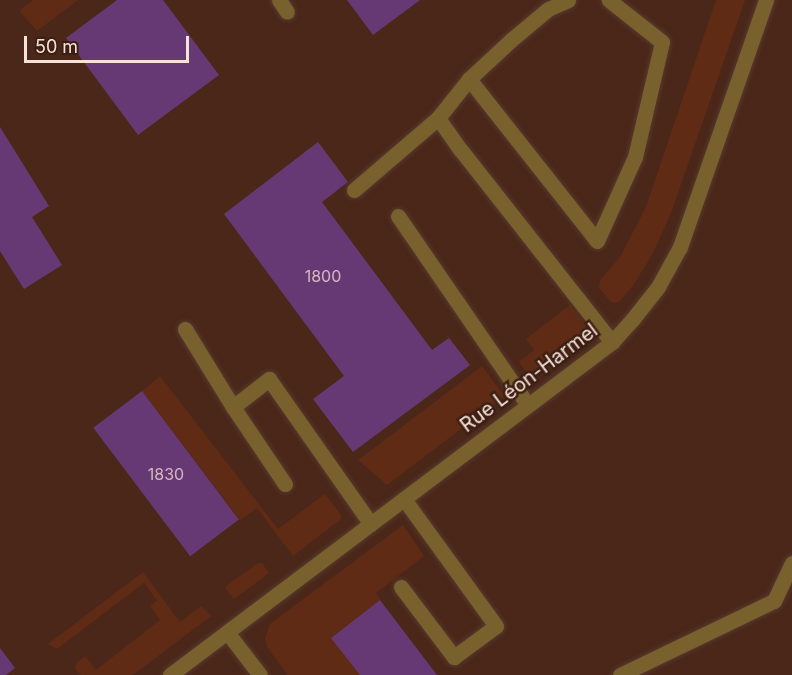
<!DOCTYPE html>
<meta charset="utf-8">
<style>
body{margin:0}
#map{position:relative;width:792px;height:675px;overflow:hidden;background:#3c1f13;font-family:Inter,sans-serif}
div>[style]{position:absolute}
.built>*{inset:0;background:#4b2719;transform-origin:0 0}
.green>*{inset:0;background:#5f2b15}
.building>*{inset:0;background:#673974;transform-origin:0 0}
.roads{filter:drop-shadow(0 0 2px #563a2f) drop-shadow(0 0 2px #563a2f)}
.minor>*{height:15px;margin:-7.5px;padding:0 7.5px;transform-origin:7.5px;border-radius:7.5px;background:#79612e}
span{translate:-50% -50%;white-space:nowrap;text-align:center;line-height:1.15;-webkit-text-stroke:5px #3c1f13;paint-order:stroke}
.number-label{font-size:16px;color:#d3b8c0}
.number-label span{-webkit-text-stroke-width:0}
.street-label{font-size:20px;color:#f7e2da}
.scale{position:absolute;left:24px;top:36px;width:165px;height:27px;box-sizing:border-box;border:3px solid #f7e2da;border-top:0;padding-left:8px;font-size:18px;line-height:21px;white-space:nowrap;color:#f7e2da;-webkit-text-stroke:4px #3c1f13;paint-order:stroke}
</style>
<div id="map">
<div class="built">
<i style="left:0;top:0;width:792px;height:675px"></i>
</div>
<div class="green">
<i style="clip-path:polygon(33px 0,78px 0,37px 31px,21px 13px,20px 10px)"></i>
<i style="clip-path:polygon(716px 0,745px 0,671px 213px,653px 253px,634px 284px,619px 302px,612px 303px,599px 288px,600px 280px,620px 257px,646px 207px)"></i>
<i style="clip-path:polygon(570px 305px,586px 327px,586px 334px,529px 376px,519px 362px,534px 350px,526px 339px)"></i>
<i style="clip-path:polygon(482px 366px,503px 394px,503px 397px,387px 485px,358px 460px)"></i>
<i style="clip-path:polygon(160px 376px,278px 529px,325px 494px,341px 515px,341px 519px,293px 556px,257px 508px,240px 520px,142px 391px)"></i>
<i style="clip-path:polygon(403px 525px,424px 556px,376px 593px,380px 600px,332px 637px,360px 675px,288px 675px,267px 647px,265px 639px,270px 624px)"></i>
<i style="clip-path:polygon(258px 563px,262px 563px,269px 573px,234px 599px,226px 589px,226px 586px)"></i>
<i style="clip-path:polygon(143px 572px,180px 622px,201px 606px,211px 616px,133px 675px,81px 675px,75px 669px,76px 663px,85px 656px,96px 670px,160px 620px,150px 606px,157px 600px,144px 583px,57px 649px,48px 644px)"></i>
</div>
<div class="building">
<i style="clip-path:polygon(117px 0,163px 0,219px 75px,138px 135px,66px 38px)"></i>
<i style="clip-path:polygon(347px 0,420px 0,373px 35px)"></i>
<i style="clip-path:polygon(0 127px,49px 206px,32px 217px,62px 265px,24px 289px,0 251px)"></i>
<i style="clip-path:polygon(318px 142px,348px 182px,322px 202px,432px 350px,449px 338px,470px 365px,353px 452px,313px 399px,344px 376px,224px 214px)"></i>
<i style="left:142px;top:391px;width:161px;height:61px;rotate:53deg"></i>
<i style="clip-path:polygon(380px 600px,437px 675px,360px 675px,331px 638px)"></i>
<i style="clip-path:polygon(0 648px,15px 668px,6px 675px,0 675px)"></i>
</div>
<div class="roads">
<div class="minor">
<i style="left:279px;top:0;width:14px;rotate:56deg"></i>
<i style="left:469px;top:79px;width:206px;rotate:51.7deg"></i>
<i style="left:597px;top:241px;width:92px;rotate:-65.7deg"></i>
<i style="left:635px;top:157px;width:118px;rotate:-76.8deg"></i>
<i style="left:662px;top:42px;width:68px;rotate:-141.6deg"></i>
<i style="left:438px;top:118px;width:50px;rotate:-51.5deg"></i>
<i style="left:469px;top:79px;width:57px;rotate:-42.9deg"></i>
<i style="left:511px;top:40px;width:48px;rotate:-40deg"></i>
<i style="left:548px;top:9px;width:22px;rotate:-24deg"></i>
<i style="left:354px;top:190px;width:111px;rotate:-40.6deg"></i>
<i style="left:438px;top:118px;width:38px;rotate:55deg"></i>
<i style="left:460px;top:149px;width:246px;rotate:51.8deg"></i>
<i style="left:398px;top:216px;width:229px;rotate:55.5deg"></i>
<i style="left:185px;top:329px;width:92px;rotate:58.4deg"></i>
<i style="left:233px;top:407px;width:46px;rotate:-37.9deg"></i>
<i style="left:269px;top:379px;width:177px;rotate:54.9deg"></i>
<i style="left:233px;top:407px;width:93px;rotate:56deg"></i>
<i style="left:401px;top:587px;width:88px;rotate:52.9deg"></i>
<i style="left:454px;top:657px;width:52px;rotate:-36.4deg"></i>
<i style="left:496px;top:626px;width:157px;rotate:-125.9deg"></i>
<i style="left:227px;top:632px;width:54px;rotate:52.5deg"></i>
<i style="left:170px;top:675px;width:553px;rotate:-36.99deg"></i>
<i style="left:612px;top:342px;width:30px;rotate:-48deg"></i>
<i style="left:632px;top:320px;width:42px;rotate:-51.8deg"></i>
<i style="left:658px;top:287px;width:46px;rotate:-61.2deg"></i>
<i style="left:680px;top:247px;width:262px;rotate:-70.8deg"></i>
<i style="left:620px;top:675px;width:171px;rotate:-25.7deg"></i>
<i style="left:774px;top:601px;width:42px;rotate:-64.7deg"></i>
</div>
</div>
<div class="number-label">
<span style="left:323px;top:276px">1800</span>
<span style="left:166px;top:474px">1830</span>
</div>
<div class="street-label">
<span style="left:529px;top:378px;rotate:-37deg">Rue Léon-Harmel</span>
</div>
<div class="scale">50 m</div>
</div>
